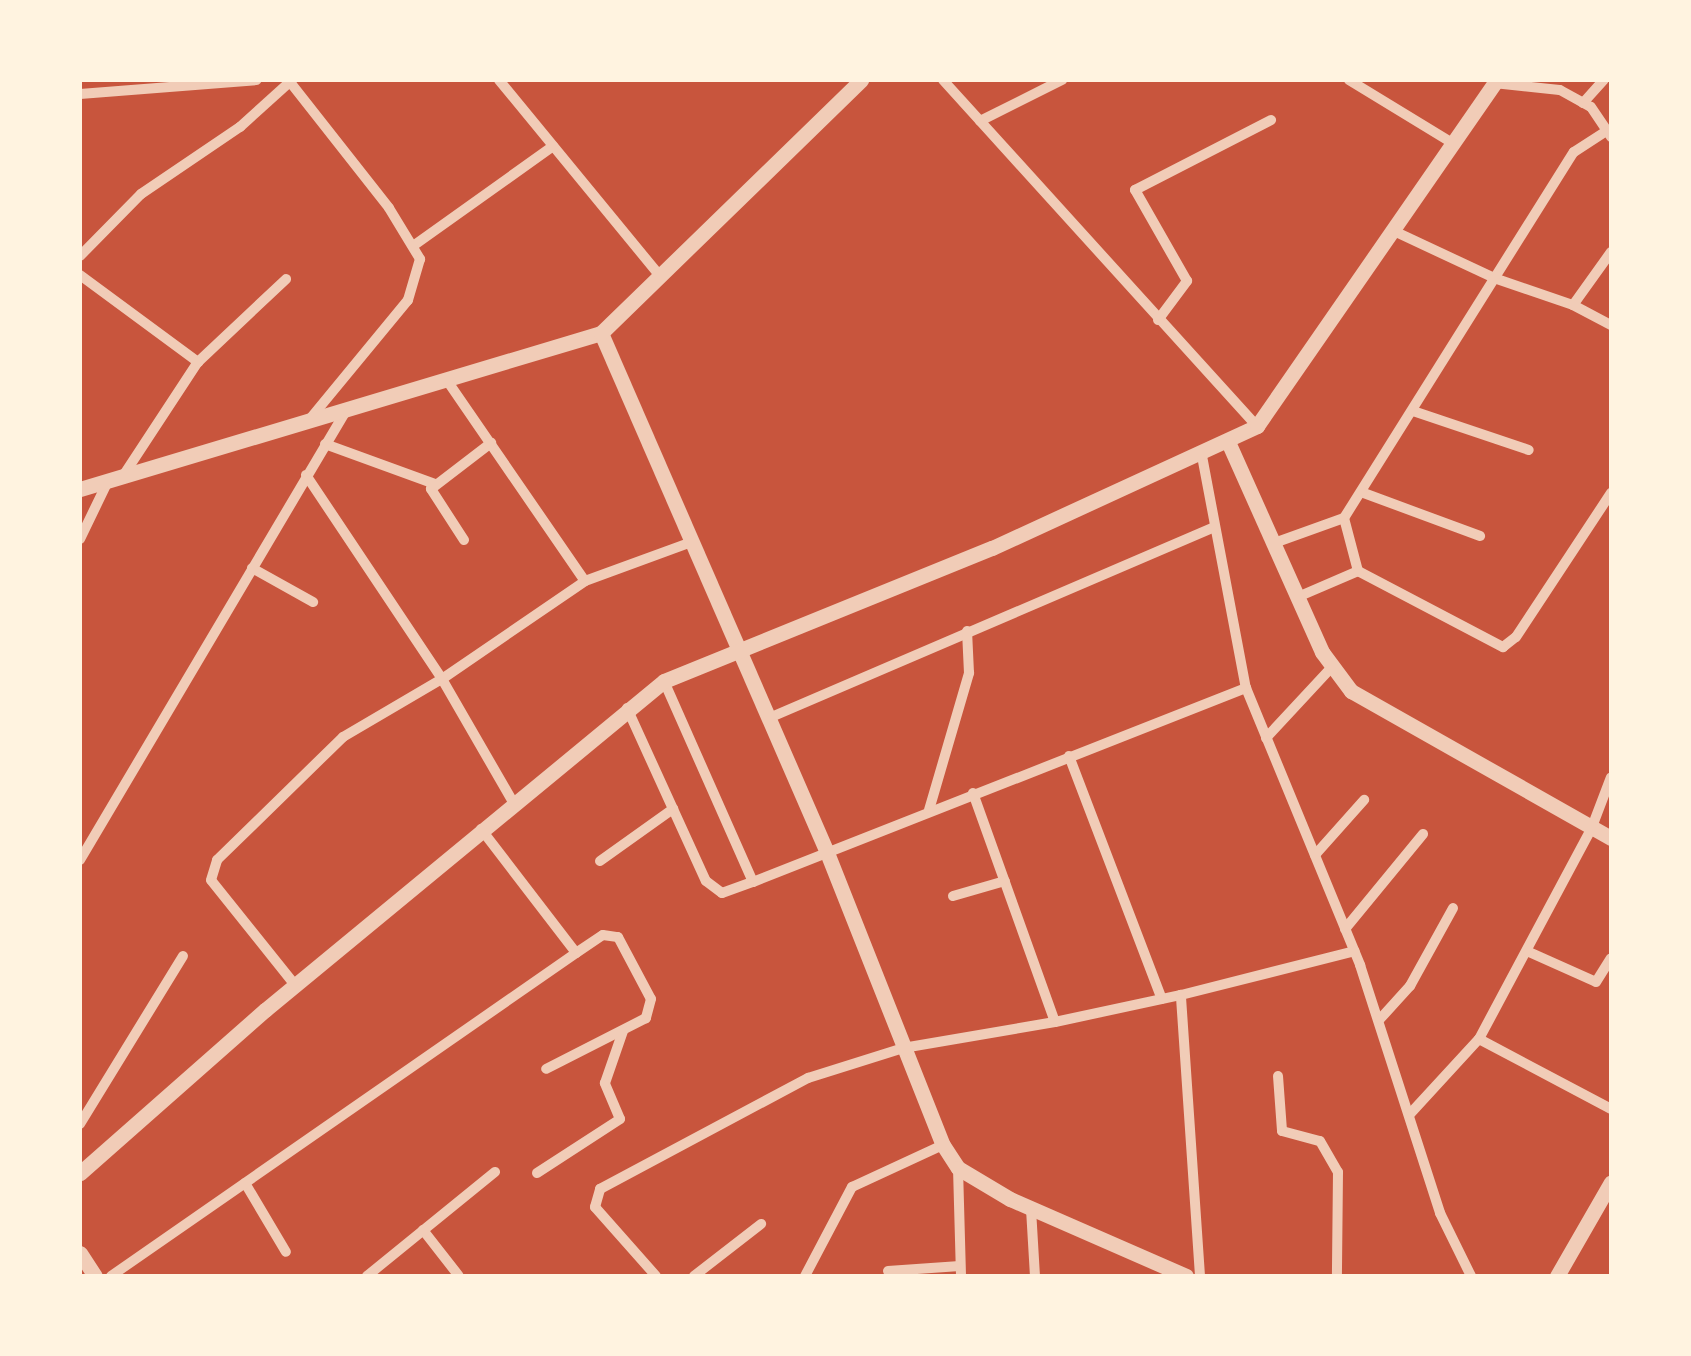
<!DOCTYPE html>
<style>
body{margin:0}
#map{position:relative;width:1691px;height:1356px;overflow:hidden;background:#c8553d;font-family:"Roboto Condensed",sans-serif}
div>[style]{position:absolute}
.minor>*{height:10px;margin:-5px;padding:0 5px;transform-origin:5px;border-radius:5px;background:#f1ccb7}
.tertiary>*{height:15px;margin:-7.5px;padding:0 7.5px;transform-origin:7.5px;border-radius:7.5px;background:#f1ccb7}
span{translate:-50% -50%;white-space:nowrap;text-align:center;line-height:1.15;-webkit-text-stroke:9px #fff3e0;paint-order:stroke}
.frame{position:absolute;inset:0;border:82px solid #fff3e0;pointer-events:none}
</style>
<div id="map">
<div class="minor">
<i style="left:499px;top:80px;width:254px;rotate:50.6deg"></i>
<i style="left:943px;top:80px;width:467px;rotate:47.8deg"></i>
<i style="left:1349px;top:80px;width:123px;rotate:31.4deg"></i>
<i style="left:290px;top:82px;width:160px;rotate:51.8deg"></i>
<i style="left:389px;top:208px;width:60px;rotate:58.7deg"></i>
<i style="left:420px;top:259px;width:43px;rotate:106.3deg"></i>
<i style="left:408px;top:300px;width:156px;rotate:129.5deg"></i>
<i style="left:1494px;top:83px;width:66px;rotate:6.1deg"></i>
<i style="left:1560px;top:90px;width:35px;rotate:29deg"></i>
<i style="left:1591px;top:107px;width:36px;rotate:56deg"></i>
<i style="left:80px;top:94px;width:177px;rotate:-4.5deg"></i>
<i style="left:1583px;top:103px;width:31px;rotate:-48deg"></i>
<i style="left:980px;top:121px;width:92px;rotate:-26.6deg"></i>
<i style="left:1396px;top:232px;width:108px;rotate:25.1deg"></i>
<i style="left:1494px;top:278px;width:83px;rotate:18.9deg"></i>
<i style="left:413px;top:246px;width:172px;rotate:-35.5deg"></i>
<i style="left:1611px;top:252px;width:65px;rotate:125.6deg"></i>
<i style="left:1573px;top:305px;width:43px;rotate:27.8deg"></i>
<i style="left:80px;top:256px;width:87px;rotate:-45.5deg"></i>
<i style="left:141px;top:194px;width:120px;rotate:-34.1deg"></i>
<i style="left:240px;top:127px;width:70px;rotate:-42.1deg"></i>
<i style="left:80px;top:275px;width:147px;rotate:36.4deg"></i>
<i style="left:198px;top:362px;width:121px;rotate:-43.3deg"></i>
<i style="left:1158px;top:320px;width:49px;rotate:-53.4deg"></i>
<i style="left:1187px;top:281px;width:105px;rotate:-119.7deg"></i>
<i style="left:1135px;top:190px;width:153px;rotate:-27.2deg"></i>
<i style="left:446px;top:379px;width:245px;rotate:55.5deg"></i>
<i style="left:585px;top:581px;width:111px;rotate:-20.1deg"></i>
<i style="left:1413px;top:411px;width:122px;rotate:18.6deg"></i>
<i style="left:325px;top:444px;width:117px;rotate:20deg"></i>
<i style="left:1202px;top:456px;width:236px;rotate:79.3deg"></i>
<i style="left:1246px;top:688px;width:300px;rotate:67.6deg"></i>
<i style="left:1360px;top:965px;width:261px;rotate:72.1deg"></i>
<i style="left:1440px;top:1213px;width:70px;rotate:63.8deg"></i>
<i style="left:306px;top:475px;width:245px;rotate:56.3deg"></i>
<i style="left:442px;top:679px;width:142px;rotate:60deg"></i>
<i style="left:123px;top:476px;width:136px;rotate:-56.7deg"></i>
<i style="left:1361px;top:492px;width:127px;rotate:20.3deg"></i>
<i style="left:1344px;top:518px;width:55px;rotate:75.2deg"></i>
<i style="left:80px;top:539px;width:64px;rotate:-64.2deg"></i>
<i style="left:464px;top:540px;width:61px;rotate:-122.9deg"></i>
<i style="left:431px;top:489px;width:76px;rotate:-37.5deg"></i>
<i style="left:1277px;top:542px;width:71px;rotate:-19.7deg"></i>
<i style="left:1344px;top:518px;width:432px;rotate:-57.9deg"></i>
<i style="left:1574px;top:152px;width:37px;rotate:-33deg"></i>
<i style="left:252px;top:568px;width:70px;rotate:29.1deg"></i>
<i style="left:1300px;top:596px;width:63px;rotate:-23.3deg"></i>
<i style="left:1358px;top:571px;width:164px;rotate:27.7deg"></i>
<i style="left:1503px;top:647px;width:16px;rotate:-38deg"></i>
<i style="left:1516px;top:637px;width:173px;rotate:-56.6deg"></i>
<i style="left:627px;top:708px;width:190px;rotate:65.5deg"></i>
<i style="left:706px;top:881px;width:20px;rotate:37deg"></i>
<i style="left:722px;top:893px;width:33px;rotate:-20deg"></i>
<i style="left:753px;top:882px;width:220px;rotate:-113.9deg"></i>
<i style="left:769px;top:718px;width:485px;rotate:-23.2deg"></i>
<i style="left:1266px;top:738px;width:96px;rotate:-47.1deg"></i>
<i style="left:1069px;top:756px;width:260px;rotate:69.1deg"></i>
<i style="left:973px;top:793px;width:243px;rotate:70.3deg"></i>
<i style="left:1055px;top:1022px;width:129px;rotate:-12.1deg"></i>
<i style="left:929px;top:810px;width:143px;rotate:-73.7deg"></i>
<i style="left:969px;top:673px;width:42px;rotate:-92.7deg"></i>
<i style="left:481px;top:829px;width:156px;rotate:52.5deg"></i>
<i style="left:576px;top:953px;width:32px;rotate:-34deg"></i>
<i style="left:603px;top:935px;width:15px;rotate:8deg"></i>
<i style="left:618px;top:937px;width:70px;rotate:62deg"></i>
<i style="left:651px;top:999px;width:20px;rotate:105deg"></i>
<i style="left:646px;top:1018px;width:112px;rotate:153deg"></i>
<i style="left:1315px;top:855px;width:74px;rotate:-48.3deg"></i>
<i style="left:80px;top:860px;width:524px;rotate:-59.37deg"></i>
<i style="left:600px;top:861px;width:90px;rotate:-35.5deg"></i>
<i style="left:753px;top:882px;width:530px;rotate:-21.48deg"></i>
<i style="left:953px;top:896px;width:54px;rotate:-16.1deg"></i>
<i style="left:1345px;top:929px;width:123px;rotate:-50.6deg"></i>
<i style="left:1529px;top:952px;width:73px;rotate:24.1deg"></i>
<i style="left:1596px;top:982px;width:28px;rotate:-58deg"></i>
<i style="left:295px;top:985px;width:134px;rotate:-128.7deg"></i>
<i style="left:211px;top:880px;width:21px;rotate:-73deg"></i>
<i style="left:217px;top:860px;width:176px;rotate:-44.3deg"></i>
<i style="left:343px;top:737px;width:115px;rotate:-30.4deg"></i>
<i style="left:442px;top:679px;width:173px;rotate:-34.4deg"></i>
<i style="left:1380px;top:1019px;width:45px;rotate:-47.7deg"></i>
<i style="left:1410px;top:986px;width:89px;rotate:-61.1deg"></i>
<i style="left:1479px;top:1039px;width:149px;rotate:27.9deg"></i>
<i style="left:1278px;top:1076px;width:55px;rotate:85.8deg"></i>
<i style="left:1282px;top:1131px;width:39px;rotate:15deg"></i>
<i style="left:1320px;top:1141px;width:36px;rotate:60deg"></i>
<i style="left:1338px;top:1172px;width:104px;rotate:90.6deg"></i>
<i style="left:1409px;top:1115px;width:103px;rotate:-47.4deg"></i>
<i style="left:1479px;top:1039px;width:240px;rotate:-61.9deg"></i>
<i style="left:1592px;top:827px;width:53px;rotate:-69.2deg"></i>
<i style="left:80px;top:1124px;width:197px;rotate:-58.5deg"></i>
<i style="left:958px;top:1168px;width:108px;rotate:88.4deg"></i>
<i style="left:537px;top:1173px;width:99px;rotate:-33deg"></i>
<i style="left:620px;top:1119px;width:39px;rotate:-113deg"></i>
<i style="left:605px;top:1083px;width:55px;rotate:-70.9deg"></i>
<i style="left:245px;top:1183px;width:80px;rotate:59.3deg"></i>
<i style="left:1031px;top:1209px;width:67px;rotate:86.6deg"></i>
<i style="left:423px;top:1230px;width:58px;rotate:52deg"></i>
<i style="left:888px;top:1271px;width:72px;rotate:-4deg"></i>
<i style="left:111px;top:1276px;width:566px;rotate:-34.78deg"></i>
<i style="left:367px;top:1276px;width:165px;rotate:-39.1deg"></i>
<i style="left:656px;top:1276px;width:92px;rotate:-131.5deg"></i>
<i style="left:595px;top:1207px;width:19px;rotate:-74deg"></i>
<i style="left:600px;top:1189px;width:236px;rotate:-28.1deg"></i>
<i style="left:808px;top:1078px;width:100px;rotate:-17.5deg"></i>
<i style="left:903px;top:1048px;width:154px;rotate:-9.7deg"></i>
<i style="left:694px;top:1276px;width:85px;rotate:-37.8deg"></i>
<i style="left:805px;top:1276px;width:101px;rotate:-62.2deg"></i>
<i style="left:852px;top:1187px;width:100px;rotate:-24.8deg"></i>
<i style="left:1200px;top:1276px;width:282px;rotate:-93.9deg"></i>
<i style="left:1181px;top:995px;width:179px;rotate:-14.2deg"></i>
</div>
<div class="tertiary">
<i style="left:601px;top:333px;width:564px;rotate:66.48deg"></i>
<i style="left:826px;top:850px;width:317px;rotate:68.4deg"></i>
<i style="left:943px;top:1145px;width:27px;rotate:57deg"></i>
<i style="left:958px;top:1168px;width:61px;rotate:30.8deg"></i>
<i style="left:1010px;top:1199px;width:192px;rotate:23.6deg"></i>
<i style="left:1229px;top:444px;width:228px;rotate:65.9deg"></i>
<i style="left:1322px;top:652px;width:49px;rotate:53.4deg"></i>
<i style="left:1351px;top:691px;width:299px;rotate:29.5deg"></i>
<i style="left:80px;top:489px;width:544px;rotate:-16.67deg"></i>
<i style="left:601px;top:333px;width:363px;rotate:-44.2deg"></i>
<i style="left:80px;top:1173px;width:247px;rotate:-41.4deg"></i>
<i style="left:265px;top:1010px;width:517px;rotate:-39.51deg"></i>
<i style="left:664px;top:681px;width:354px;rotate:-22.1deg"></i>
<i style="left:992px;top:548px;width:292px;rotate:-24.7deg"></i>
<i style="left:1257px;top:426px;width:421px;rotate:-55.3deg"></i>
<i style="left:80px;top:1253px;width:27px;rotate:57deg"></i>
<i style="left:1557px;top:1276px;width:108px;rotate:-60.1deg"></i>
</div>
<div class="frame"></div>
</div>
